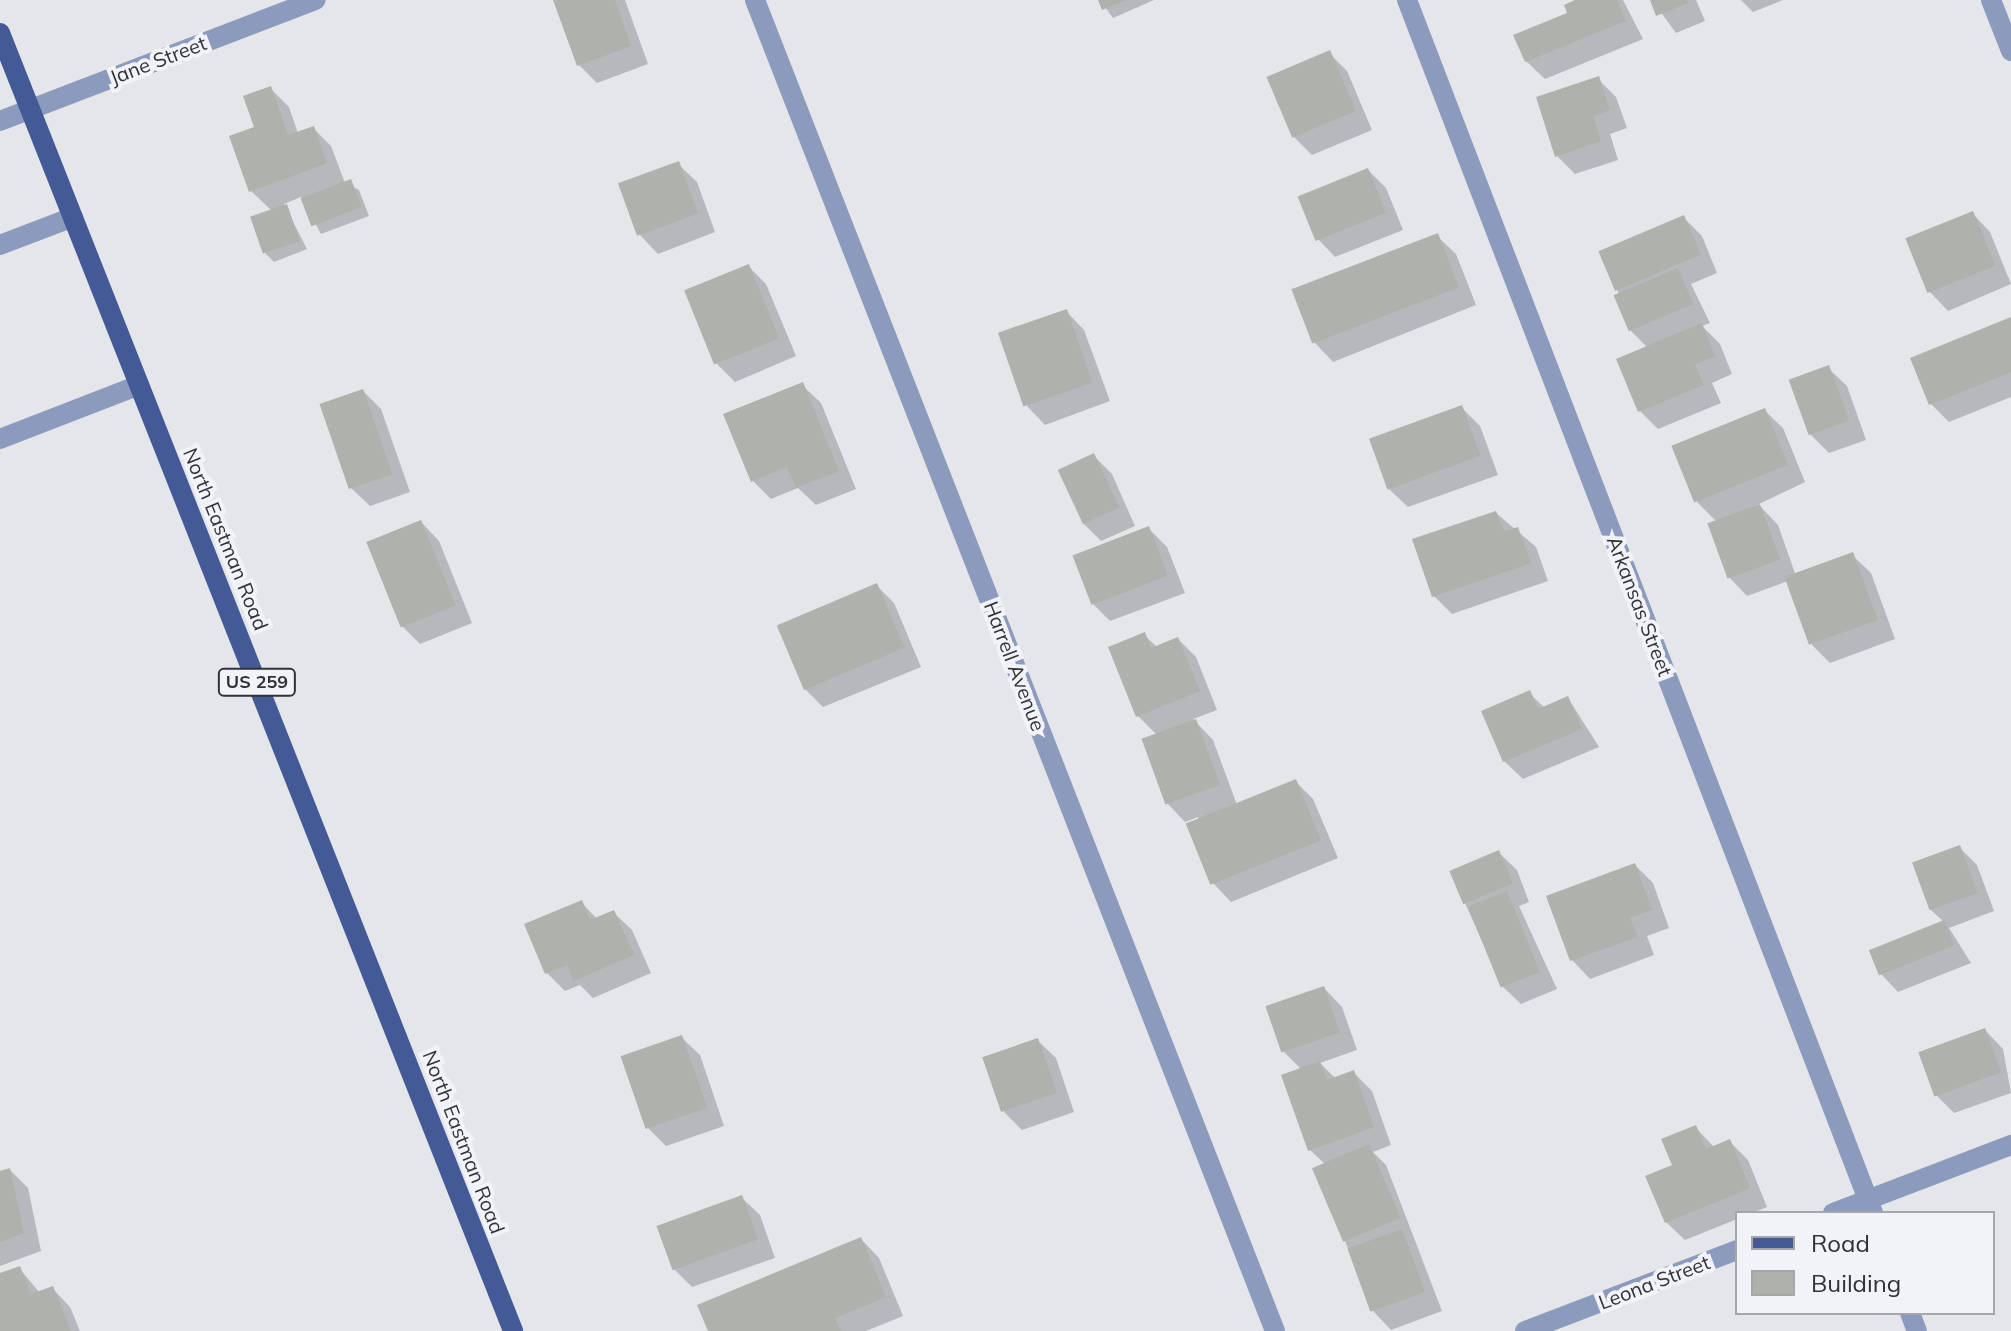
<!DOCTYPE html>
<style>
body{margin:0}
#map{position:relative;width:2011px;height:1331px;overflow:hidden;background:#e4e6ea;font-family:Mulish,sans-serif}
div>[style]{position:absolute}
.shadow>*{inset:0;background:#0003}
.building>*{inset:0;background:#afb1ac;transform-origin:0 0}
.minor>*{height:20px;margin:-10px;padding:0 10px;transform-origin:10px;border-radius:10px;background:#8b9abd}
.major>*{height:20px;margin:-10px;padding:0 10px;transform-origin:10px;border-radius:10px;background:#435a97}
span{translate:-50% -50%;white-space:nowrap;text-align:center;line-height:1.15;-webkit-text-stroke:8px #f1f3f8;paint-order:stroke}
.shield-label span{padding:2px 6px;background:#f1f3f8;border:2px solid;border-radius:6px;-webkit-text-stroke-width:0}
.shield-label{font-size:18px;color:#313234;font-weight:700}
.street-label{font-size:20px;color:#313234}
.legend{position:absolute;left:1735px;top:1211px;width:260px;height:104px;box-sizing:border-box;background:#f1f3f8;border:2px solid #a4a6aa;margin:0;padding:10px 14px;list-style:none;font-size:24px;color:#313234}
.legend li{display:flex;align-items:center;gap:16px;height:40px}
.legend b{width:40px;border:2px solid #a4a6aa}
</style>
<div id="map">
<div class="shadow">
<i style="clip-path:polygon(555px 0,625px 0,648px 64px,597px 83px,579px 65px)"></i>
<i style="clip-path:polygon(1100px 0,1154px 0,1113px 18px)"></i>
<i style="clip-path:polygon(1580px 0,1623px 0,1643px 39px,1545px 79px,1526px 61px)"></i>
<i style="clip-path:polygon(1652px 0,1696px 0,1705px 21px,1676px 33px)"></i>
<i style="clip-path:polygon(1741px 0,1783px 0,1753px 12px)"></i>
<i style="clip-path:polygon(1329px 53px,1347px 71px,1372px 130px,1312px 155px,1294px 137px)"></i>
<i style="clip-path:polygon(1598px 79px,1616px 97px,1627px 128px,1610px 134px,1618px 160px,1575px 174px,1557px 156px)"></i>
<i style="clip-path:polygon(271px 89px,289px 107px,298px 133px,313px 128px,331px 146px,345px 183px,359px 190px,369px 216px,321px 234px,301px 197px,284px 204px,307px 249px,274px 262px,265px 253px,272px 211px,251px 191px,257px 128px)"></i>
<i style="clip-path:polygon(678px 164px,697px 182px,715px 232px,658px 254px,640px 235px)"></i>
<i style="clip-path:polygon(1368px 170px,1386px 188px,1403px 230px,1335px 257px,1317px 238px)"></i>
<i style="clip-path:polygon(1972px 213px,1990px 232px,2011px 284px,1948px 311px,1930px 292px,1908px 240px)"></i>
<i style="clip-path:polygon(1684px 218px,1702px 236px,1717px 273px,1691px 284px,1710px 323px,1702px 326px,1720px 344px,1732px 374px,1712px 383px,1721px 403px,1658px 429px,1640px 411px,1648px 348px,1629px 329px,1617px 288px)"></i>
<i style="clip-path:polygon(1437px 236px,1456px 254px,1476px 305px,1333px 362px,1315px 343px,1295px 293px)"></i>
<i style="clip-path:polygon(748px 266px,766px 284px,796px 356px,735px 382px,717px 364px)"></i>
<i style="clip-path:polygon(1066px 311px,1084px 330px,1110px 401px,1045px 425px,1027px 406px)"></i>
<i style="clip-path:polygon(2011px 319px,2011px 397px,1949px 422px,1931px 404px)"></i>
<i style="clip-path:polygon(1828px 368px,1847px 386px,1866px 440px,1829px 453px,1811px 435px)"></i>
<i style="clip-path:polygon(802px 385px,821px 403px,856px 489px,816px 505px,798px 488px,771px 499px,753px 481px)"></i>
<i style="clip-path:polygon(363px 391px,381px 409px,410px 492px,370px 506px,351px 488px)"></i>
<i style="clip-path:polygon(1462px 408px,1480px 426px,1498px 475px,1408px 507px,1389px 489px)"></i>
<i style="clip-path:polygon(1764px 410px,1783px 428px,1805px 482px,1736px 515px,1760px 506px,1778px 525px,1796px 576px,1852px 555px,1871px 573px,1895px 639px,1830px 663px,1812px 645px,1788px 581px,1747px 596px,1729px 577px,1717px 522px,1697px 502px)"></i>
<i style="clip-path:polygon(1093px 455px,1112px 474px,1135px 526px,1101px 541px,1083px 523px)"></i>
<i style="clip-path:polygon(1496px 513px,1536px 547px,1548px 581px,1452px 614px,1434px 596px)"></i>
<i style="clip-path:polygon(421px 522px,439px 541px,472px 623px,420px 644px,402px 626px,369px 543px)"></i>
<i style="clip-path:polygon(1149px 529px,1167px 547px,1185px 593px,1110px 621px,1092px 603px)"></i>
<i style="clip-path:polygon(876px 585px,894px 603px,921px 667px,823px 707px,805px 689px)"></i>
<i style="clip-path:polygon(1144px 635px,1157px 647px,1178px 639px,1196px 657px,1217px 710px,1193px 719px,1213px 740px,1237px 805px,1295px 781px,1313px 799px,1338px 858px,1231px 902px,1213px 883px,1198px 817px,1185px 822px,1167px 803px,1144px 741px,1158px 736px,1138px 716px)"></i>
<i style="clip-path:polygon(1529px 693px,1545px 708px,1568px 698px,1599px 747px,1523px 779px,1504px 761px)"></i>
<i style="clip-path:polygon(1959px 847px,1977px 865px,1994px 911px,1949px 928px,1971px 963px,1898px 992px,1880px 973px,1944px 922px,1931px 910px)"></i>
<i style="clip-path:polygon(1498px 852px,1517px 870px,1529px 902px,1519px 906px,1557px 989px,1521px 1004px,1502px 986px,1465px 903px)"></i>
<i style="clip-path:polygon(1635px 865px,1653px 883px,1669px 928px,1647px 936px,1654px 955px,1590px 979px,1572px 960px)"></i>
<i style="clip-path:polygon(581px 902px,597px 919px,613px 912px,632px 930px,651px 973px,593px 998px,580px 985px,565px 991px,547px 973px)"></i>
<i style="clip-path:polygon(1324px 988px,1342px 1007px,1357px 1050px,1320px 1063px,1336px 1079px,1353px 1072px,1372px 1091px,1391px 1145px,1373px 1152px,1386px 1165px,1442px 1311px,1391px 1330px,1373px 1311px,1345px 1241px,1325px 1164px,1310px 1150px,1302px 1070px,1284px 1052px)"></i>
<i style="clip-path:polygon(1985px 1030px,2003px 1049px,2011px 1093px,1954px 1113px,1936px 1095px)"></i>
<i style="clip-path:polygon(681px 1037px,700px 1055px,724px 1126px,666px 1146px,648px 1128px)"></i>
<i style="clip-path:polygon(1037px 1040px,1056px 1058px,1074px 1112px,1022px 1130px,1004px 1112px)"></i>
<i style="clip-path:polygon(1695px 1127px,1715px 1148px,1730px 1142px,1748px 1160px,1767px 1207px,1685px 1240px,1666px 1222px,1674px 1166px)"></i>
<i style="clip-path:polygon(10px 1170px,28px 1188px,41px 1251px,0 1266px,0 1174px)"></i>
<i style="clip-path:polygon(741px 1197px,760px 1215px,775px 1258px,692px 1287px,674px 1269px)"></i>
<i style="clip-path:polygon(861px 1239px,879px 1258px,903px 1316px,866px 1331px,710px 1331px)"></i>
<i style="clip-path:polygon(19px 1268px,40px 1293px,52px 1288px,70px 1307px,80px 1331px,0 1331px,0 1276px)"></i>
</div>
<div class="building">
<i style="clip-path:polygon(553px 0,615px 0,631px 46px,577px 66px)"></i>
<i style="clip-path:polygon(1098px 0,1126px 0,1102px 10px)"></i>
<i style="clip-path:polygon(1575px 0,1617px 0,1626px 21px,1525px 62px,1513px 35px,1567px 13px,1564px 5px)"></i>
<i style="clip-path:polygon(1650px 0,1687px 0,1688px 3px,1656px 16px)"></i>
<i style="left:1330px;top:50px;width:66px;height:69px;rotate:67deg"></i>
<i style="clip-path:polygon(1599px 76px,1610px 110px,1593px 116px,1601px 141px,1555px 157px,1536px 97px)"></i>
<i style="clip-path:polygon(271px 86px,288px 135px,314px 126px,327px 163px,249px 192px,229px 136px,254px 127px,243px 96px)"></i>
<i style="left:679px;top:161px;width:56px;height:65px;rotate:70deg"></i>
<i style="left:1368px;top:168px;width:48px;height:76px;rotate:68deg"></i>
<i style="left:351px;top:179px;width:30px;height:54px;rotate:69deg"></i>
<i style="left:287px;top:204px;width:39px;height:39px;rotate:71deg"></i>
<i style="left:1973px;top:211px;width:59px;height:73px;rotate:68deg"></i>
<i style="left:1684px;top:215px;width:43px;height:93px;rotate:67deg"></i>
<i style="left:1438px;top:233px;width:58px;height:157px;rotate:69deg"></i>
<i style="left:749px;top:264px;width:80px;height:70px;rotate:68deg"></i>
<i style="left:1678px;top:268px;width:39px;height:70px;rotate:67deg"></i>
<i style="left:1067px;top:309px;width:78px;height:73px;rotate:71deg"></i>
<i style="clip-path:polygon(2011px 317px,2011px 372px,1929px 405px,1910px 358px)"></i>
<i style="clip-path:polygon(1702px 323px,1715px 356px,1695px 364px,1704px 385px,1638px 412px,1616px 359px)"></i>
<i style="left:1829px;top:365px;width:59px;height:43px;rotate:70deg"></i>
<i style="clip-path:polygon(803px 382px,839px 471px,796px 488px,787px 467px,751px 482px,723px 414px)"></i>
<i style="left:363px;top:389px;width:90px;height:46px;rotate:71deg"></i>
<i style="left:1462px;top:405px;width:54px;height:99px;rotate:70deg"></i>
<i style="left:1765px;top:408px;width:61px;height:101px;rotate:68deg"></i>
<i style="left:1094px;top:453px;width:60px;height:40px;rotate:65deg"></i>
<i style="left:1760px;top:504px;width:59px;height:56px;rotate:70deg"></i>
<i style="clip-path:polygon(1496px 511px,1504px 531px,1518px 527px,1531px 563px,1432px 597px,1412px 539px)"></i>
<i style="left:421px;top:520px;width:92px;height:59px;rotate:68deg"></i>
<i style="left:1149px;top:526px;width:53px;height:82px;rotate:69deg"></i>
<i style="left:1853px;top:552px;width:72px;height:73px;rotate:70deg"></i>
<i style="left:877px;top:583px;width:70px;height:109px;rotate:67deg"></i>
<i style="clip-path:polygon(1145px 632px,1151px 648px,1178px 637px,1200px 691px,1136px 717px,1108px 647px)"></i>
<i style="clip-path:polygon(1530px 690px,1538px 709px,1568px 696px,1582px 729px,1503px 762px,1481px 711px)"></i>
<i style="left:1196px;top:719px;width:70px;height:58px;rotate:70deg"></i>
<i style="left:1296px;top:779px;width:66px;height:119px;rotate:68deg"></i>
<i style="left:1960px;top:845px;width:51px;height:51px;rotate:70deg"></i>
<i style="left:1499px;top:850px;width:36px;height:54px;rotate:67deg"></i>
<i style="clip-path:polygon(1635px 863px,1652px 910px,1630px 918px,1638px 937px,1570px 961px,1546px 896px)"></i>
<i style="left:1507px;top:891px;width:87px;height:42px;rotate:68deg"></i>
<i style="clip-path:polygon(582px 900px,590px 920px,614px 910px,634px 955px,573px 981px,567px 965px,545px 974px,524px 924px)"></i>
<i style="left:1944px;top:920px;width:27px;height:81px;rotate:68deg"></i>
<i style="left:1324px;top:986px;width:49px;height:62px;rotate:71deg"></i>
<i style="left:1985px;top:1028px;width:47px;height:71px;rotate:70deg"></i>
<i style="left:682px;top:1035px;width:77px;height:65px;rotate:71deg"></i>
<i style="left:1038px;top:1038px;width:58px;height:59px;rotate:71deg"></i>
<i style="clip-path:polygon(1320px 1061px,1327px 1080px,1354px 1070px,1374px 1127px,1308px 1151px,1281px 1075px)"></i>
<i style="clip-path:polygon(1696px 1125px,1706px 1149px,1730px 1139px,1750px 1188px,1665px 1223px,1645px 1176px,1672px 1165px,1661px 1139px)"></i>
<i style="left:1369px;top:1144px;width:80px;height:62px;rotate:67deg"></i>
<i style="clip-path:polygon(10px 1168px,24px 1233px,0 1242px,0 1171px)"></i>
<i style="left:742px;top:1195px;width:47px;height:91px;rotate:70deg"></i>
<i style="left:1402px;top:1229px;width:67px;height:58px;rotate:70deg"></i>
<i style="clip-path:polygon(861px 1237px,886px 1297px,835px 1318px,841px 1331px,708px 1331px,697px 1305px)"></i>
<i style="clip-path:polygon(20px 1266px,31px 1294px,53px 1286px,71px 1331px,0 1331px,0 1273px)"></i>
</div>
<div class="minor">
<i style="left:755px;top:0;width:1429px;rotate:68.66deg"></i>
<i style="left:1407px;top:0;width:1299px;rotate:68.98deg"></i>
<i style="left:1991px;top:0;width:55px;rotate:68.6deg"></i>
<i style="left:0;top:121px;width:338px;rotate:-21deg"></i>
<i style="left:0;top:245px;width:78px;rotate:-21deg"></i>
<i style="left:0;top:439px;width:149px;rotate:-21.2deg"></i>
<i style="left:1833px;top:1213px;width:191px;rotate:-20.9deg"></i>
<i style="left:1910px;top:1313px;width:19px;rotate:69deg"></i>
<i style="left:1525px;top:1331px;width:227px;rotate:-20.9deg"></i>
</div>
<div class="major">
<i style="left:0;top:33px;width:1396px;rotate:68.43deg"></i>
</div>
<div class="shield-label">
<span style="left:257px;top:682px">US 259</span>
</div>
<div class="street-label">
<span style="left:158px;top:60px;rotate:-21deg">Jane Street</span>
<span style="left:226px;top:539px;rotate:68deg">North Eastman Road</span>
<span style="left:1640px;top:606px;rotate:69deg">Arkansas Street</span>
<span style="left:1015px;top:666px;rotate:69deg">Harrell Avenue</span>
<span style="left:464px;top:1142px;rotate:69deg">North Eastman Road</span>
<span style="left:1654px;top:1282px;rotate:-21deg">Leona Street</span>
</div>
<ul class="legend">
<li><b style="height:10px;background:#435a97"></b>Road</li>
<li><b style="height:22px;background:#afb1ac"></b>Building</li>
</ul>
</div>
